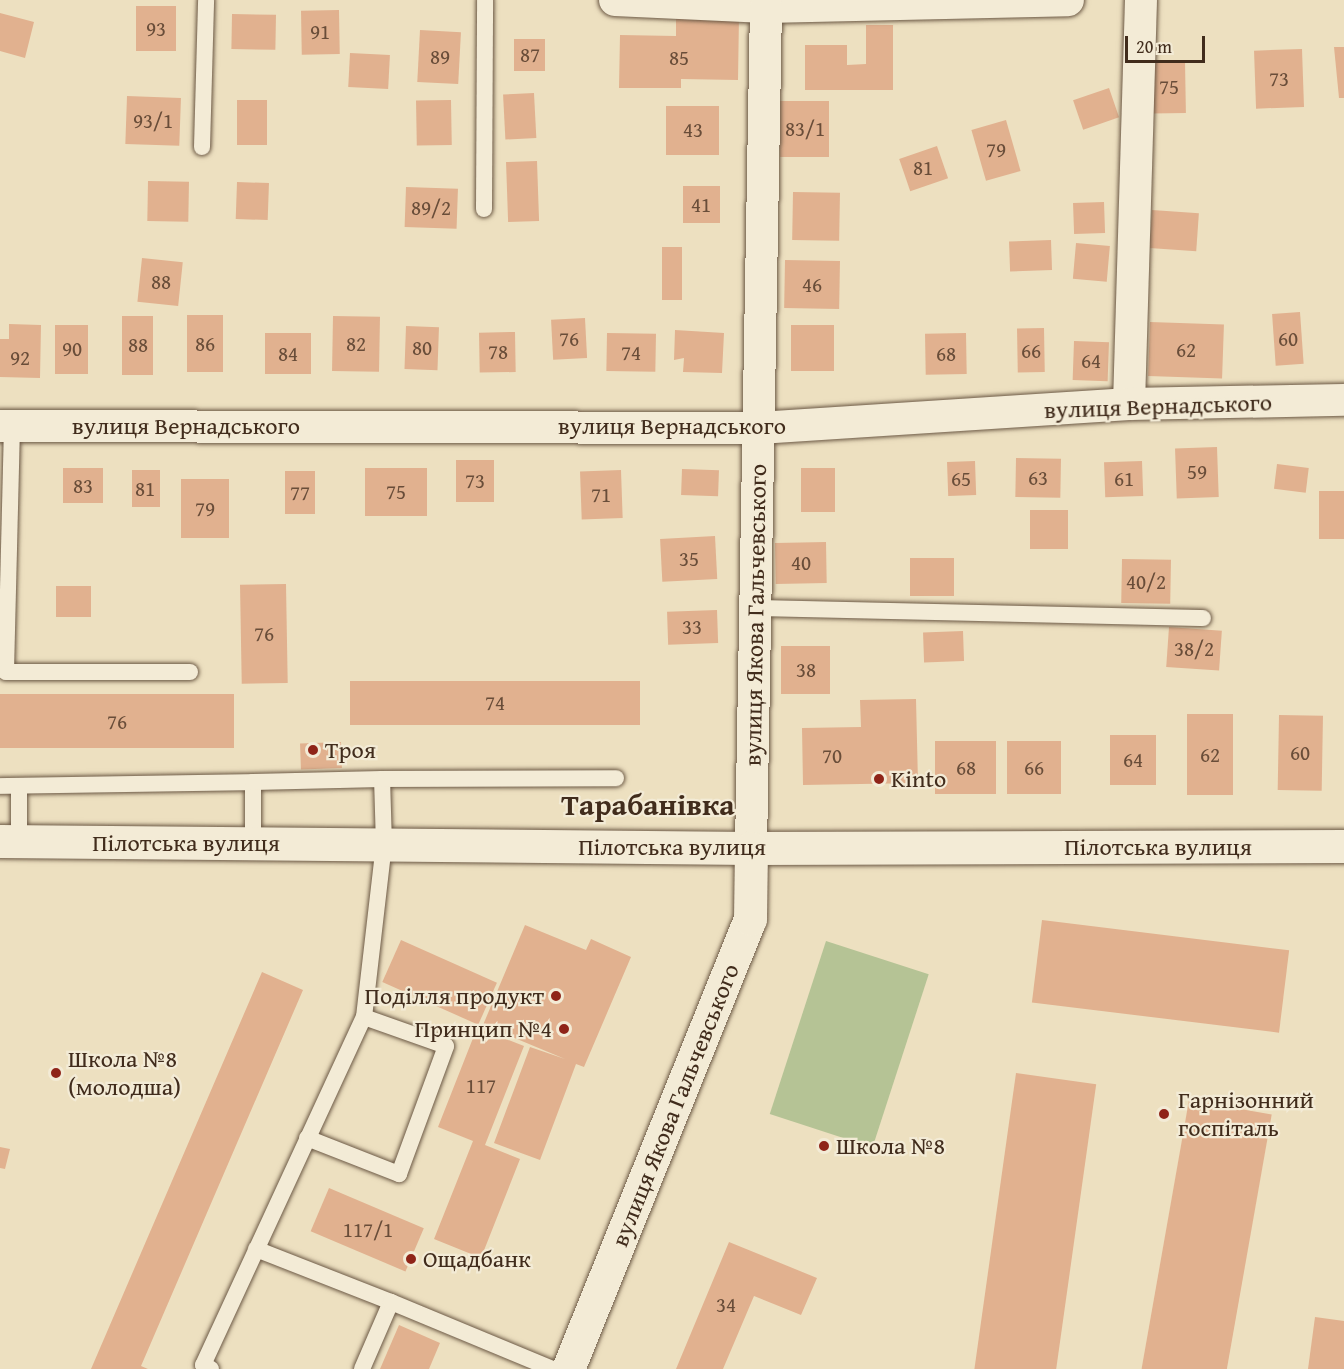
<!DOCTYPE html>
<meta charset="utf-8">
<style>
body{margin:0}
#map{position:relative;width:1344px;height:1369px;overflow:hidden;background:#ede0c0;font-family:"Gentium Book Plus",serif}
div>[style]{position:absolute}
.green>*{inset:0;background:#b5c395;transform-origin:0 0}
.building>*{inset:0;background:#e1b18f;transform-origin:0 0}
.roads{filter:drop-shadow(0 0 2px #6c5945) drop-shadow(0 0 2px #6c5945)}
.lane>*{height:16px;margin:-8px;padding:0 8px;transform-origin:8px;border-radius:8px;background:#f3ebd6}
.street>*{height:32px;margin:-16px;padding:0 16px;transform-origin:16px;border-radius:16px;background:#f3ebd6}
.secondary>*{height:33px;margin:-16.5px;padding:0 16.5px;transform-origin:16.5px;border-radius:16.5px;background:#f3ebd6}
.dots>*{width:16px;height:16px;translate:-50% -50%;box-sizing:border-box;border:3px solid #f3ebd6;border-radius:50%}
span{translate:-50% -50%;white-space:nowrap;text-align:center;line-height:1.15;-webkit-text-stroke:4.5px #f3ebd6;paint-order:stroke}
.number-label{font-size:21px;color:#694d39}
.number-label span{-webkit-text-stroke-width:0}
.street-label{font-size:24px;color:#412c1c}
.poi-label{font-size:24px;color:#412c1c}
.left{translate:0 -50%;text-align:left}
.right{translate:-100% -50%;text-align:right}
.district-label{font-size:30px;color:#412c1c;font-weight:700}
.scale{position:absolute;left:1125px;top:36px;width:80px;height:27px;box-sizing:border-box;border:3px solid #412c1c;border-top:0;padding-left:8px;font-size:18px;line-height:21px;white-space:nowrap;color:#412c1c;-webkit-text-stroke:4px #f3ebd6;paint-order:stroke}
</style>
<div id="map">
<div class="green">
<i style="left:826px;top:941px;width:108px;height:182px;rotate:18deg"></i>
</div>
<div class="building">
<i style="left:136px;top:6px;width:40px;height:45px"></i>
<i style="left:339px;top:10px;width:44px;height:38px;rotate:89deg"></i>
<i style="clip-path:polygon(0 13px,34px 22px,25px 58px,0 51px)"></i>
<i style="left:232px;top:14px;width:44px;height:35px;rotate:1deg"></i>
<i style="clip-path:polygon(676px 16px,739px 16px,738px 80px,681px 79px,681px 88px,619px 88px,620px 35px,676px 36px)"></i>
<i style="clip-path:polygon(866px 25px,893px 25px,893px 90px,805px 90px,805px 45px,847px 45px,847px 65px,866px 64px)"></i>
<i style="left:420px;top:30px;width:41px;height:52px;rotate:3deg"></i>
<i style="left:514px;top:39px;width:31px;height:32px"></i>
<i style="clip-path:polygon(1334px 47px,1344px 47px,1344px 98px,1339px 98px)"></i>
<i style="left:1302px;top:49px;width:58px;height:48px;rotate:88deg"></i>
<i style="left:350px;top:53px;width:40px;height:34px;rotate:3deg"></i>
<i style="left:1185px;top:61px;width:52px;height:34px;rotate:89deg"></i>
<i style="left:1109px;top:88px;width:31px;height:38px;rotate:71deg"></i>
<i style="left:534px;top:93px;width:45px;height:31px;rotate:87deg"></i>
<i style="left:127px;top:96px;width:54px;height:48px;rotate:2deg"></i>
<i style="left:237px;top:100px;width:30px;height:45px"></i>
<i style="left:451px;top:100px;width:45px;height:35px;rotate:89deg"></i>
<i style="left:780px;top:101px;width:49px;height:56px"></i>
<i style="left:666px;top:106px;width:53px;height:49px"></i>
<i style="left:1006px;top:120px;width:53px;height:36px;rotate:74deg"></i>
<i style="left:937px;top:146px;width:34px;height:40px;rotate:71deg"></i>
<i style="left:537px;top:161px;width:60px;height:31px;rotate:88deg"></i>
<i style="left:148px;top:181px;width:41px;height:40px;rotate:1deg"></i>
<i style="left:237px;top:182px;width:32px;height:37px;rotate:2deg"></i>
<i style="left:720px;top:186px;width:37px;height:37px;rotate:90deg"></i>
<i style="left:406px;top:187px;width:52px;height:40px;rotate:2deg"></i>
<i style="left:793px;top:192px;width:47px;height:48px;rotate:1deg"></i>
<i style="left:1104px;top:202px;width:31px;height:31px;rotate:88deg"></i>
<i style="left:1152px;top:210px;width:47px;height:38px;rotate:4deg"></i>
<i style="left:1051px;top:240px;width:30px;height:42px;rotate:88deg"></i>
<i style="left:1076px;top:243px;width:34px;height:36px;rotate:5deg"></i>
<i style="left:662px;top:247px;width:20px;height:53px"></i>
<i style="left:142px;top:258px;width:41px;height:44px;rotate:6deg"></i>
<i style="left:785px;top:260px;width:55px;height:48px;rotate:1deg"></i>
<i style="left:1300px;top:312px;width:52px;height:28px;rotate:86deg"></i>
<i style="left:187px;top:315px;width:36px;height:57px"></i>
<i style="left:122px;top:316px;width:31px;height:59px"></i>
<i style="left:333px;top:316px;width:47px;height:55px;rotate:1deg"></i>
<i style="left:585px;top:318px;width:40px;height:34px;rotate:87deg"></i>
<i style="left:1150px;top:322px;width:74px;height:54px;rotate:2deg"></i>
<i style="clip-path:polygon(9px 324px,41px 325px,40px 378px,0 377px,0 339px,9px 339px)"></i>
<i style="left:55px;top:325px;width:33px;height:49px"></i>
<i style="left:791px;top:325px;width:43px;height:46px"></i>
<i style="left:406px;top:326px;width:33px;height:43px;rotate:2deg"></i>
<i style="left:1044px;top:328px;width:44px;height:27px;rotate:89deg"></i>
<i style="clip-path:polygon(675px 330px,724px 333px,722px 373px,683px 372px,684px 358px,674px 360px)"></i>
<i style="left:515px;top:332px;width:40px;height:36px;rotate:89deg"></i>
<i style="left:265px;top:333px;width:46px;height:41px"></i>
<i style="left:607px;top:333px;width:49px;height:38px;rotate:1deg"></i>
<i style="left:966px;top:333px;width:41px;height:41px;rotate:89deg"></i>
<i style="left:1074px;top:341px;width:35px;height:39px;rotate:2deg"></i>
<i style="left:1217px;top:447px;width:50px;height:42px;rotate:88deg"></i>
<i style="left:1016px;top:458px;width:45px;height:39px;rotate:1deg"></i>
<i style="left:456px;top:460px;width:38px;height:42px"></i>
<i style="left:975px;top:461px;width:34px;height:28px;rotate:88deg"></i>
<i style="left:1142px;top:461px;width:35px;height:38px;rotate:88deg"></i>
<i style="left:1277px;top:464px;width:32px;height:25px;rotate:7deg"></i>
<i style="left:63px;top:468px;width:40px;height:35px"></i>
<i style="left:365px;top:468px;width:62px;height:48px"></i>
<i style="left:835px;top:468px;width:44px;height:34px;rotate:90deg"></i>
<i style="left:682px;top:469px;width:37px;height:26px;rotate:2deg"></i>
<i style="left:132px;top:470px;width:28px;height:37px"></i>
<i style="left:621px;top:470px;width:48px;height:41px;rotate:88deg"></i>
<i style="left:285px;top:471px;width:30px;height:43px"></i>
<i style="left:181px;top:479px;width:48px;height:59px"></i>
<i style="left:1344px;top:491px;width:48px;height:25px;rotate:90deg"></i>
<i style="left:1030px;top:510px;width:38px;height:39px"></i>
<i style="left:715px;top:536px;width:43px;height:55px;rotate:87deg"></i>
<i style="left:826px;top:542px;width:41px;height:51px;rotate:89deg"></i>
<i style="left:910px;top:558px;width:44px;height:38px"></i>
<i style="left:1122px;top:559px;width:49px;height:44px;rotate:1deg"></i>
<i style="left:286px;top:584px;width:99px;height:46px;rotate:89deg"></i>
<i style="left:56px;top:586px;width:35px;height:31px"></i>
<i style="left:717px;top:610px;width:33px;height:50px;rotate:88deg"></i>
<i style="left:1169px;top:627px;width:53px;height:40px;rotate:4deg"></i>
<i style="left:963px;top:631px;width:30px;height:40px;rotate:88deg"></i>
<i style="left:781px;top:646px;width:49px;height:48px"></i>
<i style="left:350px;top:681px;width:290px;height:44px"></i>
<i style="left:0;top:694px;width:234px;height:54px"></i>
<i style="clip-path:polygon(916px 699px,918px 783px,803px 785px,802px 728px,861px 727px,860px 700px)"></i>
<i style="left:1187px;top:714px;width:46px;height:81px"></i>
<i style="left:1279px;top:715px;width:44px;height:75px;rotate:1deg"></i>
<i style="left:1110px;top:735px;width:46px;height:50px"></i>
<i style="left:935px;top:741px;width:61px;height:53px"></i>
<i style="left:1007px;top:741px;width:54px;height:53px"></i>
<i style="left:341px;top:742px;width:26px;height:41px;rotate:88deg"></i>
<i style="left:1042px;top:920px;width:249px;height:83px;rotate:7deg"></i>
<i style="clip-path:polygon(525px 925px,586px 950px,591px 939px,631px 957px,584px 1067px,576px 1064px,540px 1160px,494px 1143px,530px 1047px,565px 1059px,483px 1025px)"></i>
<i style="left:401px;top:940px;width:105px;height:46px;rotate:24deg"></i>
<i style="clip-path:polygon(262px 972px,303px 990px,141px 1366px,148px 1369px,91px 1369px)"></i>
<i style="clip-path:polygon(477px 1028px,524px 1046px,485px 1145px,520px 1159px,481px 1258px,434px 1239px,473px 1141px,438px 1127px)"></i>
<i style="left:1016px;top:1073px;width:81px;height:299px;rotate:8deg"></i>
<i style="left:1189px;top:1100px;width:84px;height:273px;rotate:10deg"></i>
<i style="clip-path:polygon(0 1147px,10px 1149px,5px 1169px,0 1168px)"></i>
<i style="left:329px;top:1188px;width:103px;height:47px;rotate:23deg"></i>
<i style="clip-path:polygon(729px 1242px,817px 1278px,801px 1315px,754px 1296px,723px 1369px,676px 1369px)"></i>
<i style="clip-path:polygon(1315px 1317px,1344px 1321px,1344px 1369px,1308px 1369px)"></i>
<i style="clip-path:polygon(399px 1325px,440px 1343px,429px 1369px,380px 1369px)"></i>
</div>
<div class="roads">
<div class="lane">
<i style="left:202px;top:147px;width:147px;rotate:-88.4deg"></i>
<i style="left:484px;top:209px;width:209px;rotate:-89.7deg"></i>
<i style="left:12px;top:426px;width:246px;rotate:91.4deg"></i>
<i style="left:6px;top:672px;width:184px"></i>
<i style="left:755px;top:608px;width:448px;rotate:1.3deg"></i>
<i style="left:0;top:786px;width:253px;rotate:-0.9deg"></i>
<i style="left:19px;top:841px;width:55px;rotate:-90deg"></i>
<i style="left:253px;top:843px;width:61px;rotate:-90deg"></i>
<i style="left:253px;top:782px;width:129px;rotate:-1.3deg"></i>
<i style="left:307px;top:1138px;width:99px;rotate:21.4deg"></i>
<i style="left:399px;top:1174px;width:136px;rotate:-69.8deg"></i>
<i style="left:446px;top:1046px;width:87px;rotate:-160.5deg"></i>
<i style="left:364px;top:1017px;width:173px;rotate:-83.4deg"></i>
<i style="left:384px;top:845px;width:66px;rotate:-91.7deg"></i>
<i style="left:382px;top:779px;width:234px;rotate:-0.2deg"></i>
<i style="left:256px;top:1249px;width:145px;rotate:21.4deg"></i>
<i style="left:211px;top:1369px;width:9px;rotate:-153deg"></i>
<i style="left:203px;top:1365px;width:383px;rotate:-65.2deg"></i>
<i style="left:362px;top:1369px;width:73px;rotate:-66.6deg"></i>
<i style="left:391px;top:1302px;width:175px;rotate:22.5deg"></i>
</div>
<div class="street">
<i style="left:615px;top:0;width:151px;rotate:2.7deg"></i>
<i style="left:766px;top:7px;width:302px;rotate:-1.3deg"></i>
<i style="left:1129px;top:404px;width:404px;rotate:-88.3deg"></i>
<i style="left:0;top:426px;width:759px;rotate:0.15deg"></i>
<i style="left:759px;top:428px;width:371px;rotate:-3.7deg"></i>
<i style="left:1129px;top:404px;width:215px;rotate:-1.1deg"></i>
<i style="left:751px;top:848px;width:841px;rotate:-88.98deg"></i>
</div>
<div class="secondary">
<i style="left:0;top:841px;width:751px;rotate:0.53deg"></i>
<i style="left:751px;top:848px;width:593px;rotate:-0.19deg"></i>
<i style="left:568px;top:1369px;width:485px;rotate:-68deg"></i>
<i style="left:750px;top:919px;width:71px;rotate:-89.2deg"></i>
</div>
</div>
<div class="dots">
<i style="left:313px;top:750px;background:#8f2418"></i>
<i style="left:879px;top:779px;background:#8f2418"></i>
<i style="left:556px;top:996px;background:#8f2418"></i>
<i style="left:564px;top:1029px;background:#8f2418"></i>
<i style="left:56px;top:1073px;background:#8f2418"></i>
<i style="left:1164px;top:1114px;background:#8f2418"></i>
<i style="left:824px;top:1146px;background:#8f2418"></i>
<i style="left:411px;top:1259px;background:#8f2418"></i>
</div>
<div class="number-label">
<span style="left:156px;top:29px">93</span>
<span style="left:320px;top:32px">91</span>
<span style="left:530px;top:55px">87</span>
<span style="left:440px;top:57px">89</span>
<span style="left:679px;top:58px">85</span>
<span style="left:1279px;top:79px">73</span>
<span style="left:1169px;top:87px">75</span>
<span style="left:153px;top:121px">93/1</span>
<span style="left:805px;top:129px">83/1</span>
<span style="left:693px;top:130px">43</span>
<span style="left:996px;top:150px">79</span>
<span style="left:923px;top:168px">81</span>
<span style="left:701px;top:205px">41</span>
<span style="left:431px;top:208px">89/2</span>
<span style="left:161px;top:282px">88</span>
<span style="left:812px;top:285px">46</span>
<span style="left:569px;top:339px">76</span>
<span style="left:1288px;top:339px">60</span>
<span style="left:205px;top:344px">86</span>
<span style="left:356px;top:344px">82</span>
<span style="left:138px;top:345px">88</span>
<span style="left:422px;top:348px">80</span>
<span style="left:72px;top:349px">90</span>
<span style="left:1186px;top:350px">62</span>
<span style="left:1031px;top:351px">66</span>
<span style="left:498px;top:352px">78</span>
<span style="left:631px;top:353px">74</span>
<span style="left:288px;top:354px">84</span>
<span style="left:946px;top:354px">68</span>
<span style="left:20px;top:358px">92</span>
<span style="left:1091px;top:361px">64</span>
<span style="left:1197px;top:472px">59</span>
<span style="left:1038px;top:478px">63</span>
<span style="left:961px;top:479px">65</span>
<span style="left:1124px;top:479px">61</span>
<span style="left:475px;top:481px">73</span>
<span style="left:83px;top:486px">83</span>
<span style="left:145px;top:489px">81</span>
<span style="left:396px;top:492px">75</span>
<span style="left:300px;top:493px">77</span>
<span style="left:601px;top:495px">71</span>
<span style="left:205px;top:509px">79</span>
<span style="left:689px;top:559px">35</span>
<span style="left:801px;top:563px">40</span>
<span style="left:1146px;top:582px">40/2</span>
<span style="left:692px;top:627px">33</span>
<span style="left:264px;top:634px">76</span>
<span style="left:1194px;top:649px">38/2</span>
<span style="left:806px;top:670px">38</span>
<span style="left:495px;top:703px">74</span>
<span style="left:117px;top:722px">76</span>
<span style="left:1300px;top:753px">60</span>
<span style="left:1210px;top:755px">62</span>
<span style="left:832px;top:756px">70</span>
<span style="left:1133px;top:760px">64</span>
<span style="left:966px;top:768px">68</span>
<span style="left:1034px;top:768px">66</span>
<span style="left:481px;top:1086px">117</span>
<span style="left:368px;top:1230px">117/1</span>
<span style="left:726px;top:1305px">34</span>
</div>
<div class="street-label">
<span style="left:1158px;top:406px;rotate:-2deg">вулиця Вернадського</span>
<span style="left:186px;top:426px">вулиця Вернадського</span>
<span style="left:672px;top:426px">вулиця Вернадського</span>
<span style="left:755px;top:615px;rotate:-89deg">вулиця Якова Гальчевського</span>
<span style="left:186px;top:843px">Пілотська вулиця</span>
<span style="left:672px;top:847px">Пілотська вулиця</span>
<span style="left:1158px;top:847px">Пілотська вулиця</span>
<span style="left:675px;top:1105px;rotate:-68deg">вулиця Якова Гальчевського</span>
</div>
<div class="poi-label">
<span class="left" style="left:325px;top:750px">Троя</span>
<span class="left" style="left:891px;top:779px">Kinto</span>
<span class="right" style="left:544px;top:996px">Поділля продукт</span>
<span class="right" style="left:552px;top:1029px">Принцип №4</span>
<span class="left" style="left:68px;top:1073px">Школа №8<br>(молодша)</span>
<span class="left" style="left:1178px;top:1114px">Гарнізонний<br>госпіталь</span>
<span class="left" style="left:836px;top:1146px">Школа №8</span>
<span class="left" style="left:423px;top:1259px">Ощадбанк</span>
</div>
<div class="district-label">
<span style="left:648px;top:804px">Тарабанівка</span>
</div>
<div class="scale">20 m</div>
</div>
